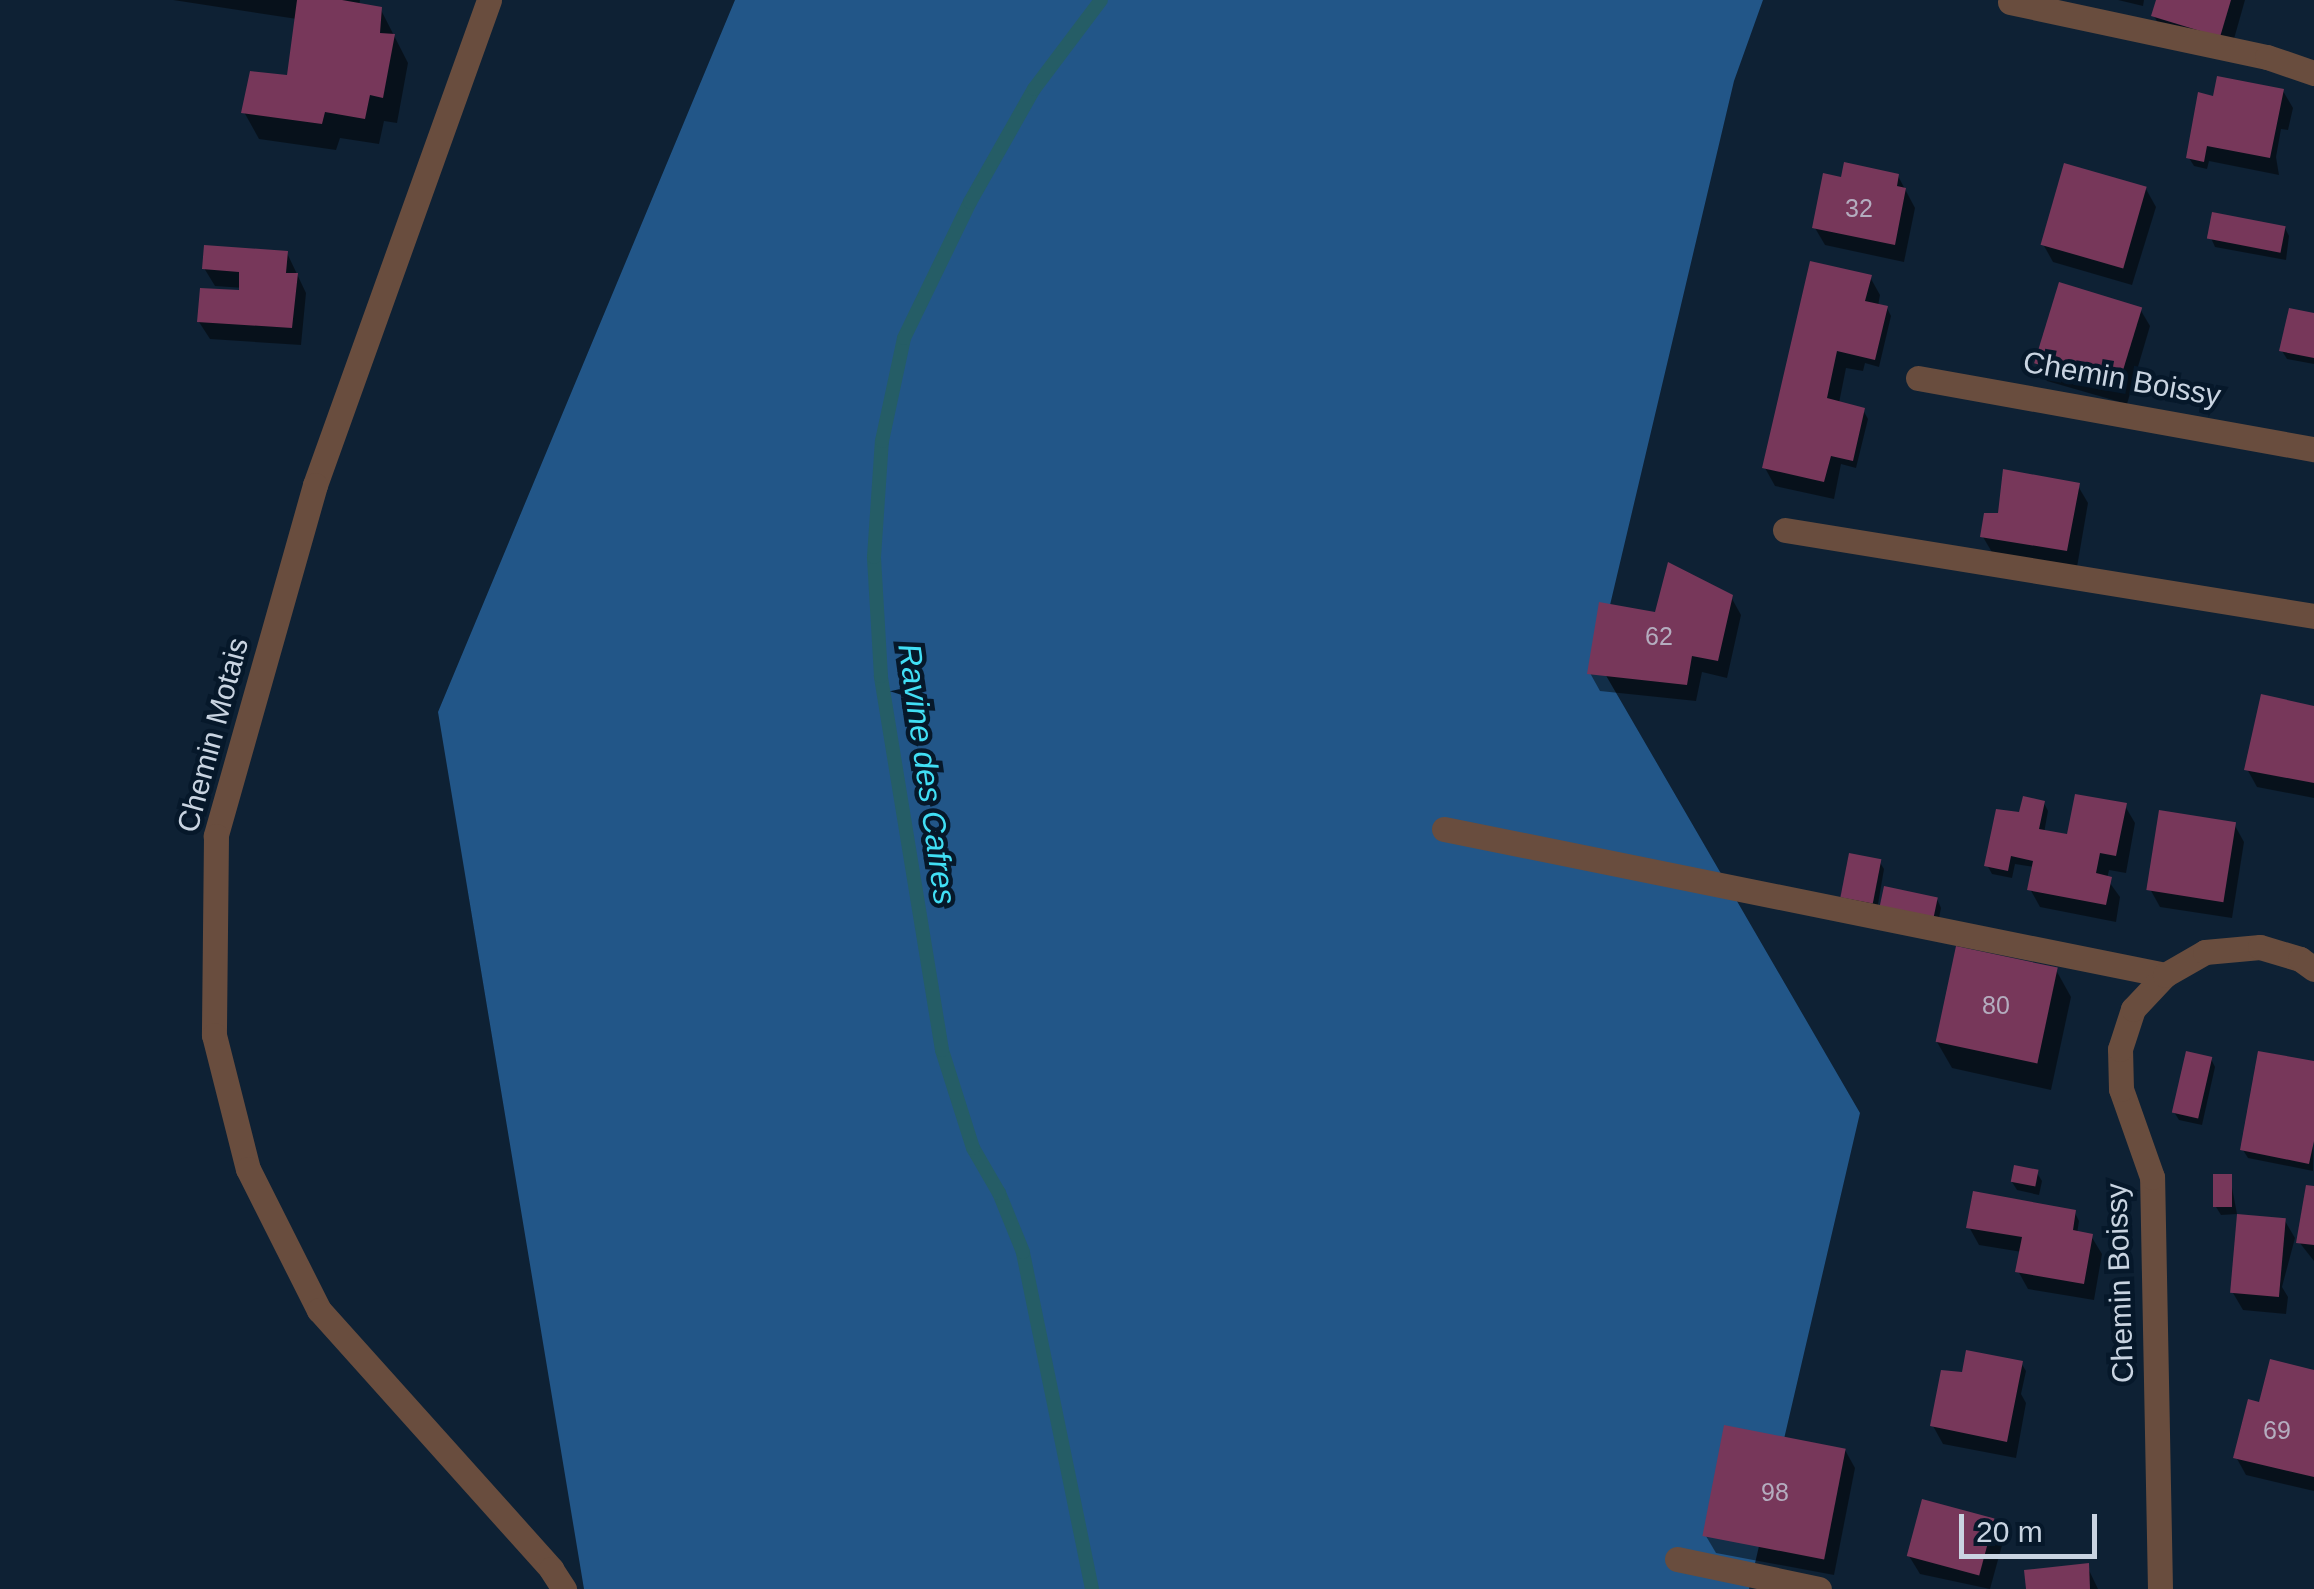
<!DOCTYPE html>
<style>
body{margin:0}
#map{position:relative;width:2314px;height:1589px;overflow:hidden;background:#0e2134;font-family:Helvetica,sans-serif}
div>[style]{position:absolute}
.forest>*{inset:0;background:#225688}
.shadow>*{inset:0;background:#0007}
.stream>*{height:14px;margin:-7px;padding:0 7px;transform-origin:7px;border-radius:7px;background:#255d66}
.building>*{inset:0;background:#77375a;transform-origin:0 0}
.minor>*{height:25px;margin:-12.5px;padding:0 12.5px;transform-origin:12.5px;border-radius:12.5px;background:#694d3e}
span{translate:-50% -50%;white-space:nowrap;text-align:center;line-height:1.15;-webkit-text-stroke:9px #06182a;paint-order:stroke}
.number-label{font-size:25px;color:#b4adbf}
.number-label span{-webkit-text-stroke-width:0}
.street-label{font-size:30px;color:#c9d4e1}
.water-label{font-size:32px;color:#41dff5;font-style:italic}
.scale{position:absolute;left:1959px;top:1514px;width:138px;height:45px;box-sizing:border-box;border:5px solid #c9d4e1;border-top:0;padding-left:12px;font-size:30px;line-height:35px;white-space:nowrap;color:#c9d4e1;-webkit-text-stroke:8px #06182a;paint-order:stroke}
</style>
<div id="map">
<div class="forest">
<i style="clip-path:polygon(735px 0,1763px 0,1734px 81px,1597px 660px,1860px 1113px,1749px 1589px,584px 1589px,438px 712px)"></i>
</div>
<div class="shadow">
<i style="clip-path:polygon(173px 0,360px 0,359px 6px,381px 10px,408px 63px,397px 123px,384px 121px,379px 144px,340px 138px,336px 150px,259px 139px,244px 112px,289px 78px,297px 19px)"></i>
<i style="clip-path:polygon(2118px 0,2144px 0,2143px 6px)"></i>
<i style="clip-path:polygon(2159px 0,2245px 0,2230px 53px,2164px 33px,2154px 16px)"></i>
<i style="clip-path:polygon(2283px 91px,2293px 108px,2288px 130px,2281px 129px,2276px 157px,2279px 175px,2209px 161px,2207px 169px,2194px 166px,2189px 158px,2215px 99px)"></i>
<i style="clip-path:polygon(1898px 176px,1915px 208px,1904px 262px,1825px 245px,1815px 228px,1842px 180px)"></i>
<i style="clip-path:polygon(2146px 189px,2156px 207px,2132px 285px,2053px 262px,2043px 244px)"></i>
<i style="clip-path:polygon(2285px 228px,2289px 236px,2286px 260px,2215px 247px,2211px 238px)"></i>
<i style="clip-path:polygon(287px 253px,306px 293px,301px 345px,210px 339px,199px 322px,244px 288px,215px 286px,204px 268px)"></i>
<i style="clip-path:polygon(1870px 277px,1880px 295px,1878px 306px,1887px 308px,1891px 316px,1879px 367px,1865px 363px,1863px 371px,1846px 368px,1839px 403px,1863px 410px,1868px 419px,1856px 468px,1841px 464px,1834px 499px,1775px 486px,1765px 468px)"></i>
<i style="clip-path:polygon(2140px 309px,2150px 326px,2127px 404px,2047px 381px,2037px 364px)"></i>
<i style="clip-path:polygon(2314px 316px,2314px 364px,2287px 359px,2282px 351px)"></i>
<i style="clip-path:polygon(2078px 486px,2088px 503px,2077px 567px,1993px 554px,1983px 537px,2000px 515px)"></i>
<i style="clip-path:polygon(1731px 597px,1741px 615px,1727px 678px,1702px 672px,1696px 701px,1600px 691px,1590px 673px,1657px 615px)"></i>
<i style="clip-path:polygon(2314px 708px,2314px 798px,2257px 787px,2247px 769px)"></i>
<i style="clip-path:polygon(2044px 803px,2048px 811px,2044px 833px,2069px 837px,2125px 806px,2135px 823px,2126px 873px,2109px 870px,2107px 879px,2120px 897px,2116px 922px,2040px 907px,2030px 889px,2034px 867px,2015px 864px,2012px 878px,1992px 874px,1987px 865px,2021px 815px)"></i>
<i style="clip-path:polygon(2234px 824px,2244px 842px,2232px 918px,2160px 907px,2150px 889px)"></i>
<i style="clip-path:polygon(1879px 861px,1884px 869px,1877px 910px,1848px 905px)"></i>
<i style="clip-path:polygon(1937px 899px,1941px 908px,1937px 928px,1887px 918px)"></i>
<i style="clip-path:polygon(2056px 970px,2071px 997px,2051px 1090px,1952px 1068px,1937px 1042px)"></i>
<i style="clip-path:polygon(2211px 1059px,2215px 1067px,2202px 1125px,2179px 1120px,2174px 1112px)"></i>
<i style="clip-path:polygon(2314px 1064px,2313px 1171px,2248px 1158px,2243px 1150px)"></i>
<i style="clip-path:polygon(2037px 1173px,2042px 1181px,2039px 1195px,2017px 1190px,2012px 1182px)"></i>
<i style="clip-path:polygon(2230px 1177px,2237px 1214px,2221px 1215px,2216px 1207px)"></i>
<i style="clip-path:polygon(2314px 1189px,2314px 1261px,2299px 1242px)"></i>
<i style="clip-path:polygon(2075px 1213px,2079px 1221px,2077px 1234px,2091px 1236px,2102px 1254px,2094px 1300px,2028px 1289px,2018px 1271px,2022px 1252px,1979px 1245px,1969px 1227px)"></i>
<i style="clip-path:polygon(2285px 1221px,2295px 1238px,2282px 1287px,2288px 1297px,2286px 1314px,2243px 1310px,2233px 1293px)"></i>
<i style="clip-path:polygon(2021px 1363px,2026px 1371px,2021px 1394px,2026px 1403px,2016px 1458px,1943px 1444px,1933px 1426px,1968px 1377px)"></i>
<i style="clip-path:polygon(2314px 1373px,2314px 1491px,2246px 1475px,2236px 1457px,2261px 1405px)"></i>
<i style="clip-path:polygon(1845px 1450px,1855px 1468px,1834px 1575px,1716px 1553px,1706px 1536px)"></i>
<i style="clip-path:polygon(1993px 1520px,2004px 1538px,1990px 1589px,1920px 1574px,1909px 1556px)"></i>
<i style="clip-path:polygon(2087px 1566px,2098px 1589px,2029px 1589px)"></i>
</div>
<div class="stream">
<i style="left:1092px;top:1589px;width:344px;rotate:-101.6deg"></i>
<i style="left:1023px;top:1252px;width:64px;rotate:-112.1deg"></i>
<i style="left:999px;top:1193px;width:52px;rotate:-120deg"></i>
<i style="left:973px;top:1148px;width:103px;rotate:-107.6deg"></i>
<i style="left:942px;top:1050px;width:379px;rotate:-99.3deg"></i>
<i style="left:881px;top:676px;width:119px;rotate:-93.4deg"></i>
<i style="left:874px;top:557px;width:116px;rotate:-86.1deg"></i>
<i style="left:882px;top:441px;width:105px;rotate:-77.9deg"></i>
<i style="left:904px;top:338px;width:151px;rotate:-64.1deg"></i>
<i style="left:970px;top:202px;width:130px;rotate:-60.5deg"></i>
<i style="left:1034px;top:89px;width:111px;rotate:-53deg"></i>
</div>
<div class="building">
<i style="clip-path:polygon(297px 0,342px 0,382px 7px,380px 33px,395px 34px,383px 98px,370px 95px,365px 119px,325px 112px,322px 124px,241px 113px,250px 71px,287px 75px)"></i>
<i style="clip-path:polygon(2156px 0,2231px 0,2220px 37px,2151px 16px)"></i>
<i style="clip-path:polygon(2217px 76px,2284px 89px,2270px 158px,2207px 146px,2204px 162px,2186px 158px,2198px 92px,2213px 96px)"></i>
<i style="clip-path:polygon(1844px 162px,1899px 174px,1897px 186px,1906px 188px,1895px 245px,1812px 228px,1823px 173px,1841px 177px)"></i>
<i style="left:2064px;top:163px;width:86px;height:85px;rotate:16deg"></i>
<i style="left:2212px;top:212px;width:75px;height:27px;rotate:11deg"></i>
<i style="clip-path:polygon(204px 245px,288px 251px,286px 273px,298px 273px,292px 328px,197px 322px,200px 288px,239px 290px,239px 272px,202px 269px)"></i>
<i style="clip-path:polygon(1810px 261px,1872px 275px,1865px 301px,1888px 306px,1875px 360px,1837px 351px,1827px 398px,1865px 408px,1853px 461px,1831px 456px,1824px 482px,1762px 468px)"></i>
<i style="left:2059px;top:282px;width:87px;height:85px;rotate:17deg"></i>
<i style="clip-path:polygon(2289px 308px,2314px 313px,2314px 358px,2279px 351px)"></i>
<i style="clip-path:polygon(2003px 469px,2080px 483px,2067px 551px,1980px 537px,1984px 513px,1998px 513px)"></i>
<i style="clip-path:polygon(1668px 562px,1733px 595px,1718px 661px,1692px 656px,1687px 685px,1587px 674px,1599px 602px,1655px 612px)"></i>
<i style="clip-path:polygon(2261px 694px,2314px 706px,2314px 783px,2244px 770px)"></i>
<i style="clip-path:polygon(2075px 794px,2127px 803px,2116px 856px,2100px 853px,2096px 873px,2112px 877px,2106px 905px,2027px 890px,2033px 861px,2011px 856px,2008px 871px,1984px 866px,1996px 809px,2019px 812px,2023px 796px,2045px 801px,2039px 829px,2067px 834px)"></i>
<i style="left:2159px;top:810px;width:78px;height:81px;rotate:9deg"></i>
<i style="left:1849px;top:853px;width:33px;height:45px;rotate:11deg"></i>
<i style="left:1884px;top:886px;width:55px;height:25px;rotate:12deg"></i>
<i style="left:1956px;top:946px;width:104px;height:98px;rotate:12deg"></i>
<i style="left:2186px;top:1051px;width:27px;height:63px;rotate:13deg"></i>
<i style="clip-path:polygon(2258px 1051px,2314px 1061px,2314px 1141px,2309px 1164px,2240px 1150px)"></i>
<i style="left:2014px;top:1165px;width:25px;height:17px;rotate:11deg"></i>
<i style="left:2213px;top:1174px;width:19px;height:33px"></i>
<i style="clip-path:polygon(2306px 1185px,2314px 1186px,2314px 1245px,2296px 1243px)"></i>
<i style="clip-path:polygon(1973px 1191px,2076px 1210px,2073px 1230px,2093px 1234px,2084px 1284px,2015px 1272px,2022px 1237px,1966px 1228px)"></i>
<i style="left:2237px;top:1214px;width:49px;height:79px;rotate:5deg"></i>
<i style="clip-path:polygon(1966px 1350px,2023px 1361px,2007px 1442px,1930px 1426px,1941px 1370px,1962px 1372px)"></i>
<i style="clip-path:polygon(2270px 1359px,2314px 1370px,2314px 1477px,2233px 1458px,2248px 1399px,2259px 1402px)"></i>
<i style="left:1724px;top:1425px;width:124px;height:113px;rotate:11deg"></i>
<i style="left:1922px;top:1499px;width:75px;height:59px;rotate:15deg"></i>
<i style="clip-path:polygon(2089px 1563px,2090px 1589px,2026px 1589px,2024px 1570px)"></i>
</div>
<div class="minor">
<i style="left:489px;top:0;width:515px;rotate:109.74deg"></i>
<i style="left:315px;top:485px;width:365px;rotate:105.8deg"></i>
<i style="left:216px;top:836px;width:199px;rotate:90.6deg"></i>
<i style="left:214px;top:1035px;width:138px;rotate:75.8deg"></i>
<i style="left:248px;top:1169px;width:158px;rotate:63.3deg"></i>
<i style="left:319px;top:1310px;width:348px;rotate:48.1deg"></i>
<i style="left:551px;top:1569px;width:24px;rotate:57deg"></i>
<i style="left:2010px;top:2px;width:263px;rotate:12.1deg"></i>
<i style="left:2267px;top:57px;width:50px;rotate:18.8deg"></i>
<i style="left:1918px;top:378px;width:402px;rotate:10.2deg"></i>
<i style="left:1785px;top:530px;width:536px;rotate:9.23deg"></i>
<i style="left:1444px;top:829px;width:736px;rotate:11.45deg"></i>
<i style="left:1677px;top:1559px;width:145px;rotate:11.9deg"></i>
<i style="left:2160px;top:1589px;width:412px;rotate:-91.1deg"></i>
<i style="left:2152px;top:1177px;width:93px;rotate:-109.4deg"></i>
<i style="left:2121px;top:1089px;width:40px;rotate:-91.4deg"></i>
<i style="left:2120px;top:1049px;width:42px;rotate:-72deg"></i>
<i style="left:2133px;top:1009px;width:47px;rotate:-46.7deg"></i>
<i style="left:2165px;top:975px;width:46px;rotate:-29.9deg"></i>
<i style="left:2205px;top:952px;width:55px;rotate:-5.2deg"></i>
<i style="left:2260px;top:947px;width:42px;rotate:16.7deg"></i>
<i style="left:2300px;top:959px;width:17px;rotate:36deg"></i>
</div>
<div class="number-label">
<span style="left:1859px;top:208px">32</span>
<span style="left:1659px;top:636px">62</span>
<span style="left:1996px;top:1005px">80</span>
<span style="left:2277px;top:1430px">69</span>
<span style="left:1775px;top:1492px">98</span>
</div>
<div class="street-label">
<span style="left:2122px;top:379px;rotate:10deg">Chemin Boissy</span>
<span style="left:213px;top:735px;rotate:-75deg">Chemin Motais</span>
<span style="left:2120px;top:1283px;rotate:-92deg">Chemin Boissy</span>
</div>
<div class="water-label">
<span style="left:927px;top:774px;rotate:82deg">Ravine des Cafres</span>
</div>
<div class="scale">20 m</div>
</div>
